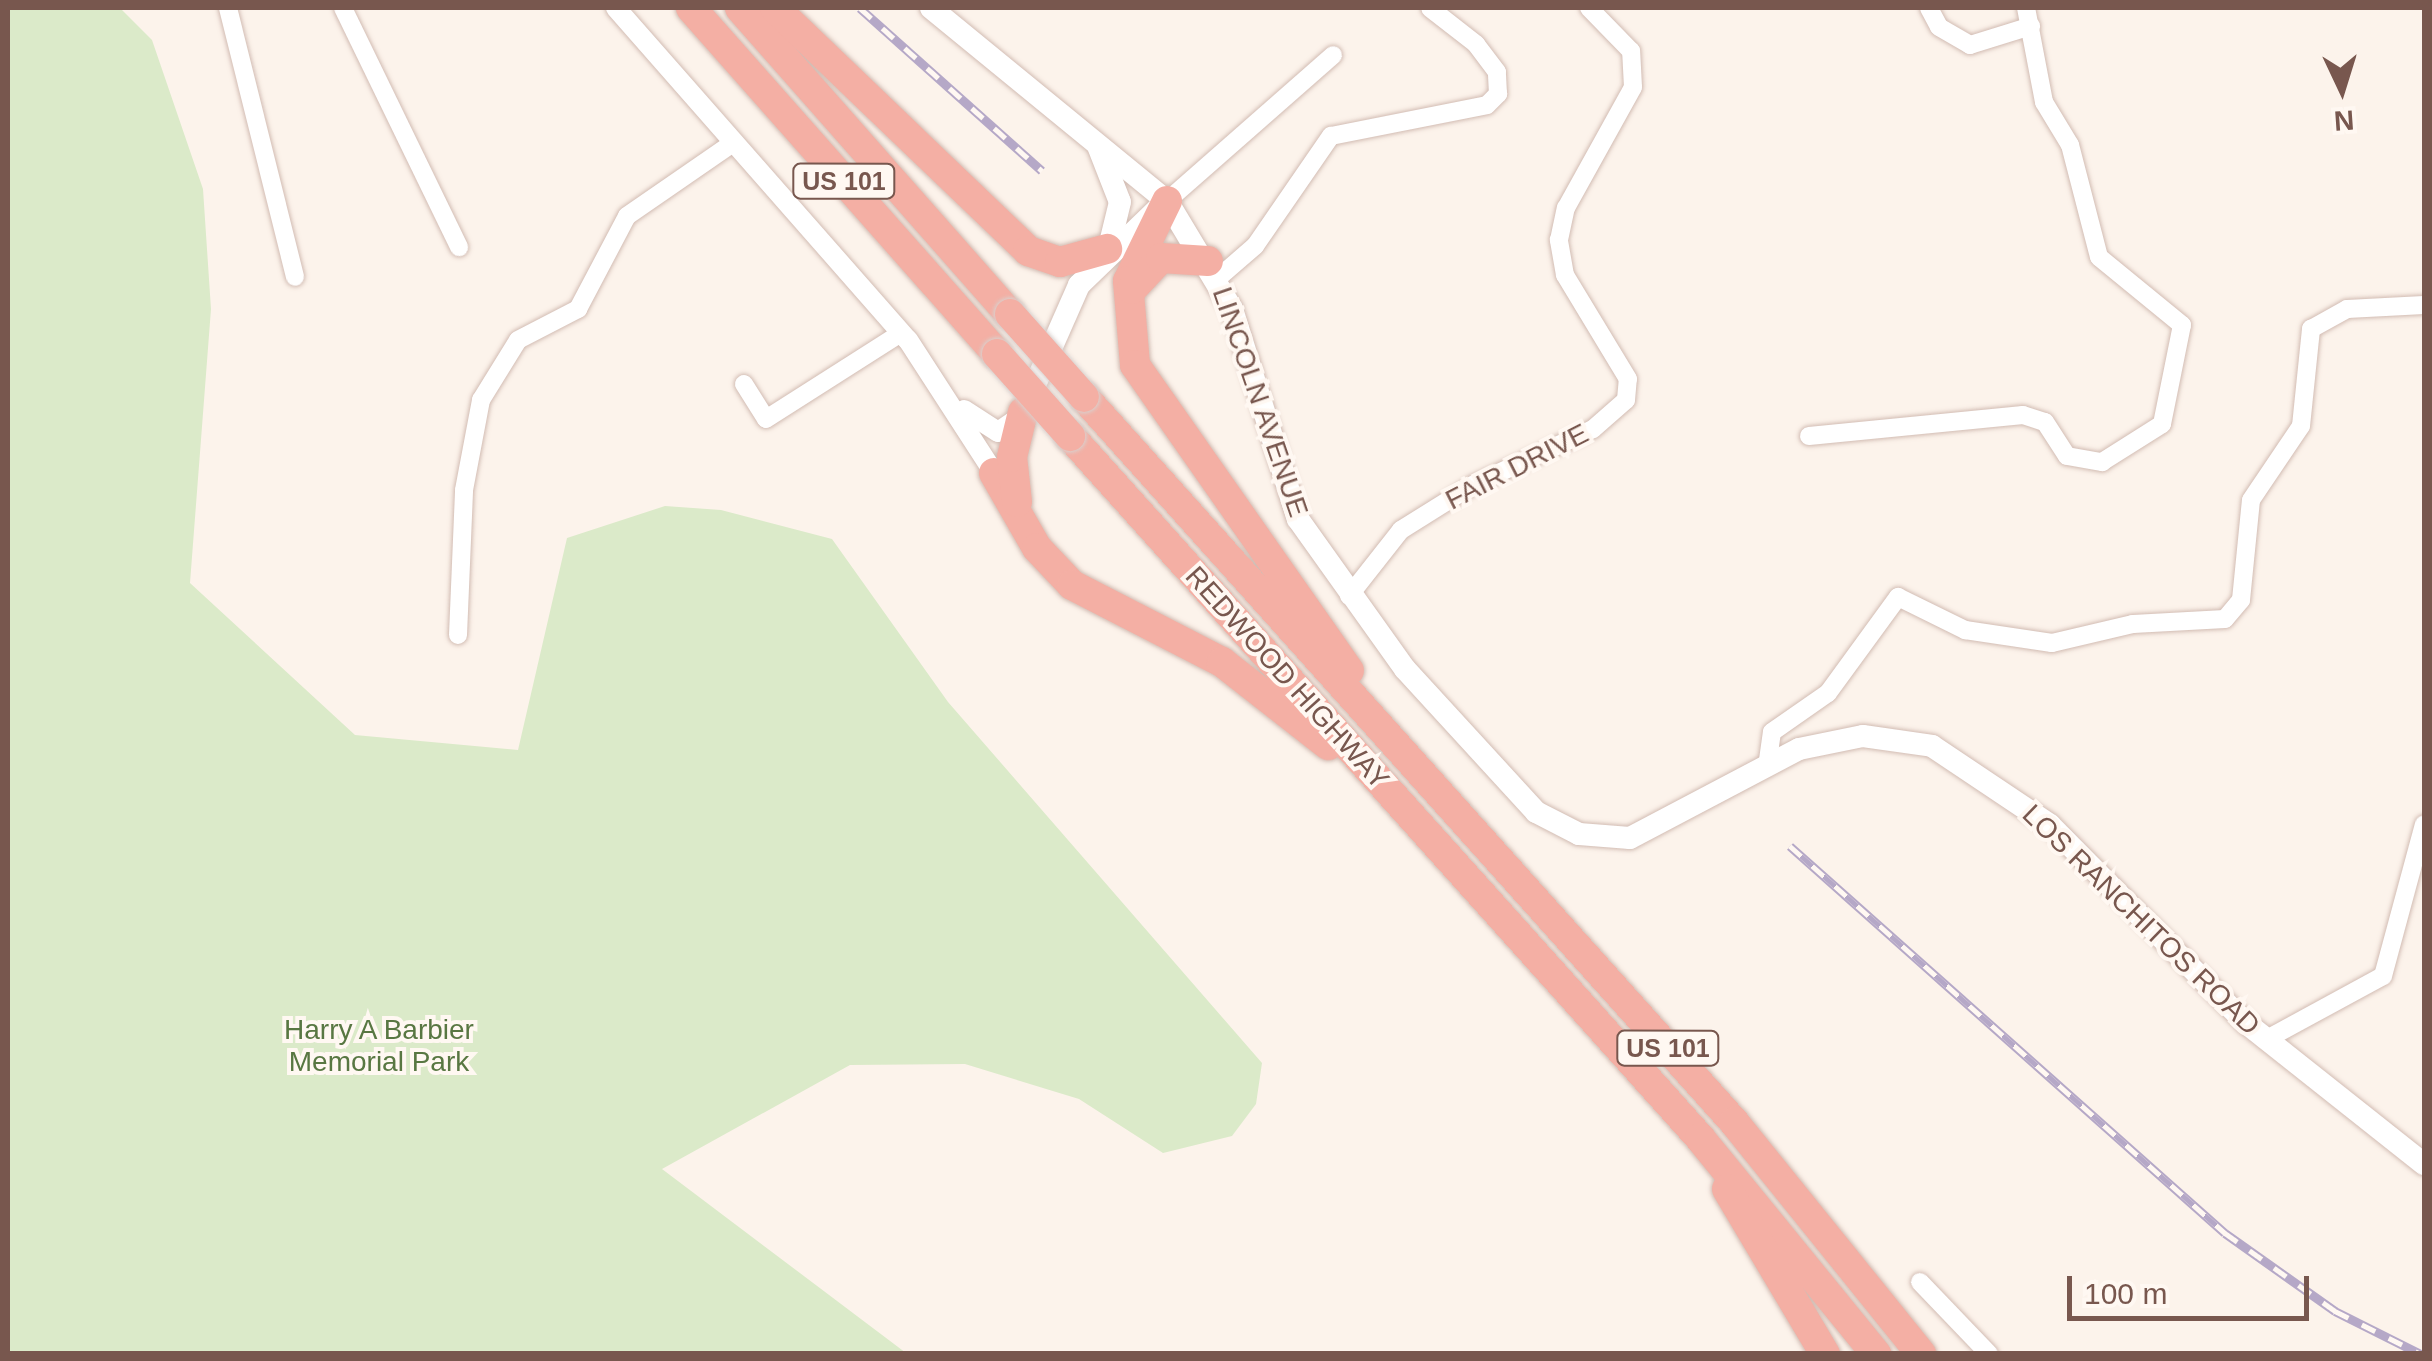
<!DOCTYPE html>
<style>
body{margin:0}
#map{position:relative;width:2432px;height:1361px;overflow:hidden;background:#fcf3eb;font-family:Helvetica,sans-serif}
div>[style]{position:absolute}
.green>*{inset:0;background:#dbeac9}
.roads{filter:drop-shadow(0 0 2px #d2bcb3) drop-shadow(0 0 2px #d2bcb3)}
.minor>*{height:18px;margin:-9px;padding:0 9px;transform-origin:9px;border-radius:9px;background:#fff}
.tertiary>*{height:20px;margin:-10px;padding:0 10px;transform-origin:10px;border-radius:10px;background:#fff}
.secondary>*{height:22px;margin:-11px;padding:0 11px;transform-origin:11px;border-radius:11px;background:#fff}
.motorway>*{height:30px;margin:-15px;padding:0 15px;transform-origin:15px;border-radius:15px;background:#f4afa4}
.rail>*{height:9px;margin-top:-4.5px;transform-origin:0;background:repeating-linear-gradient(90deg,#fff8f2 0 15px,#b5a8c7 0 30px);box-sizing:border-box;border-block:2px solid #b5a8c7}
.bridges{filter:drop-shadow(0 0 2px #d9d0cd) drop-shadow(0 0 2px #d9d0cd)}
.motorway-bridge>*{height:30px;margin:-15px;padding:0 15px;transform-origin:15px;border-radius:15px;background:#f4afa4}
span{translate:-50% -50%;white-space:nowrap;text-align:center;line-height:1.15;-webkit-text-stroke:8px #fff8f2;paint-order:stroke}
.shield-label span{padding:2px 8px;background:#fff8f2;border:2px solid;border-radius:8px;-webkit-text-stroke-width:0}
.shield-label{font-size:25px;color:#78574e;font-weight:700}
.street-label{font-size:28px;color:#78574e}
.park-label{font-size:28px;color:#587742}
.frame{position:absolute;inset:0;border:10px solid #78574e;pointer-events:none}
.north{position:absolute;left:2292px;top:40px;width:100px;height:100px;-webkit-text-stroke:8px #fff8f2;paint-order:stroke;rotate:176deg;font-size:28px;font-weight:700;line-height:40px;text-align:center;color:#78574e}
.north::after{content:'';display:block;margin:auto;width:35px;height:45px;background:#78574e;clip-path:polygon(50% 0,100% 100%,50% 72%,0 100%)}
.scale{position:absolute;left:2067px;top:1276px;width:242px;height:45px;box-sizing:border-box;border:5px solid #78574e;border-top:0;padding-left:12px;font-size:30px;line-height:35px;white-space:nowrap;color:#78574e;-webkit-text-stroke:8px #fff8f2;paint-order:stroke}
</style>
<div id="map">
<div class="green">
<i style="clip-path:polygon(8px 8px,120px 8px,152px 40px,203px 189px,211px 309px,190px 583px,355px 735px,518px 750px,567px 538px,665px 506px,721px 510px,832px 539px,948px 702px,1262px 1063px,1256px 1104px,1232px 1136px,1163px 1153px,1079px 1099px,965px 1064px,850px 1065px,662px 1169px,906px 1353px,8px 1353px)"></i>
</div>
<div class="roads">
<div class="minor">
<i style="left:228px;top:8px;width:277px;rotate:76deg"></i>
<i style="left:343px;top:8px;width:266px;rotate:64.1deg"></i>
<i style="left:1929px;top:8px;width:21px;rotate:62deg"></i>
<i style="left:1939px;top:27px;width:36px;rotate:30deg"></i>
<i style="left:1970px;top:45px;width:64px;rotate:-17.3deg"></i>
<i style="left:1167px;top:201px;width:221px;rotate:-41.3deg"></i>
<i style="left:1218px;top:278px;width:49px;rotate:-40.9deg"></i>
<i style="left:1255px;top:246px;width:134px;rotate:-55.4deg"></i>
<i style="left:1331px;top:136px;width:159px;rotate:-11.2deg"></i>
<i style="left:1487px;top:105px;width:16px;rotate:-45deg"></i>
<i style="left:1498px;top:94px;width:22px;rotate:-93deg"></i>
<i style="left:1497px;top:72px;width:35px;rotate:-127deg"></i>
<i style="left:1476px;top:44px;width:58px;rotate:-142deg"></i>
<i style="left:744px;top:384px;width:41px;rotate:57.8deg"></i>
<i style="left:766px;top:419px;width:160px;rotate:-32.5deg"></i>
<i style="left:1809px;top:436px;width:215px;rotate:-5.6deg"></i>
<i style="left:2023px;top:415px;width:23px;rotate:18deg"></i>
<i style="left:2045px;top:422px;width:40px;rotate:57.1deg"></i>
<i style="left:2067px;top:456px;width:36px;rotate:10deg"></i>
<i style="left:2102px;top:462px;width:71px;rotate:-32.3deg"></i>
<i style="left:2162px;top:424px;width:101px;rotate:-78.6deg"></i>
<i style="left:2182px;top:325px;width:107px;rotate:-140.7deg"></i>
<i style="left:2099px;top:257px;width:116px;rotate:-104.5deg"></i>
<i style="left:2070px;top:145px;width:50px;rotate:-121.2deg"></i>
<i style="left:2044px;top:102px;width:96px;rotate:-100.8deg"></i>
<i style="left:1349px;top:596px;width:84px;rotate:-51.8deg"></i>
<i style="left:1401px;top:530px;width:85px;rotate:-32deg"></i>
<i style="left:1473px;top:485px;width:132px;rotate:-25deg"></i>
<i style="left:1593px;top:429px;width:44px;rotate:-41.3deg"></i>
<i style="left:1626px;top:400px;width:21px;rotate:-85deg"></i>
<i style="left:1628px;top:379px;width:122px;rotate:-121.2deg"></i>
<i style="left:1565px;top:275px;width:36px;rotate:-100deg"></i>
<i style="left:1559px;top:240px;width:33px;rotate:-78deg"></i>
<i style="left:1566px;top:208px;width:138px;rotate:-61deg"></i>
<i style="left:1633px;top:87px;width:36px;rotate:-93deg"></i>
<i style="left:1631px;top:51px;width:60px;rotate:-134.3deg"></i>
<i style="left:458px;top:635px;width:145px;rotate:-87.6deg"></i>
<i style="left:464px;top:490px;width:92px;rotate:-79.3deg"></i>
<i style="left:481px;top:400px;width:70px;rotate:-58.3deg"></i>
<i style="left:518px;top:340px;width:68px;rotate:-27.3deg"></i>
<i style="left:578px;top:309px;width:105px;rotate:-62.2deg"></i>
<i style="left:627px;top:216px;width:129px;rotate:-34.6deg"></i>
<i style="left:1768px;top:760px;width:28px;rotate:-82deg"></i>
<i style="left:1772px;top:732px;width:68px;rotate:-34.9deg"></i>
<i style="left:1828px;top:693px;width:119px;rotate:-53.9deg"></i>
<i style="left:1898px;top:597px;width:75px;rotate:26.2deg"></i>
<i style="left:1965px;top:630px;width:88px;rotate:8.5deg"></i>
<i style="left:2052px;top:643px;width:83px;rotate:-13.2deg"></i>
<i style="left:2133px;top:624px;width:92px;rotate:-3.1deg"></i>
<i style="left:2225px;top:619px;width:25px;rotate:-50deg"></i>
<i style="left:2241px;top:600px;width:100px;rotate:-84.3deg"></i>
<i style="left:2251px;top:500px;width:89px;rotate:-56deg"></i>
<i style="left:2301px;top:426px;width:98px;rotate:-84.1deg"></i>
<i style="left:2311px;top:329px;width:41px;rotate:-29.1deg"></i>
<i style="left:2347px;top:309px;width:77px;rotate:-3deg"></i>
<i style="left:2265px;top:1040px;width:134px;rotate:-28.5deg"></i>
<i style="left:2383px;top:976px;width:157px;rotate:-74.9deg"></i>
<i style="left:1920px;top:1282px;width:100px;rotate:46.2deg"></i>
</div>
<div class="tertiary">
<i style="left:616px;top:8px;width:442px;rotate:48.7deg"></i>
<i style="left:908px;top:340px;width:158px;rotate:57.1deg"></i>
<i style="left:964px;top:410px;width:40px;rotate:32.9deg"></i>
<i style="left:998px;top:432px;width:27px;rotate:-34deg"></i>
</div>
<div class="secondary">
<i style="left:931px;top:8px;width:305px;rotate:39.3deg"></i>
<i style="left:1167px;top:201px;width:126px;rotate:59deg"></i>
<i style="left:1232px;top:309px;width:220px;rotate:72.6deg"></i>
<i style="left:1298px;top:519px;width:184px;rotate:54.5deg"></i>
<i style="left:1405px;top:669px;width:194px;rotate:47.5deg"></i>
<i style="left:1536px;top:812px;width:48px;rotate:27.1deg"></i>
<i style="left:1579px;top:834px;width:51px;rotate:4.5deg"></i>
<i style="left:1630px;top:838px;width:191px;rotate:-27.8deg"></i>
<i style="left:1799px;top:749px;width:65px;rotate:-11.5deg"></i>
<i style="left:1863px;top:736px;width:70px;rotate:8.2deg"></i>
<i style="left:1932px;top:746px;width:142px;rotate:33.8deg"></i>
<i style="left:2050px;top:825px;width:279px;rotate:45.3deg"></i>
<i style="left:2246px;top:1023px;width:227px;rotate:38.4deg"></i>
<i style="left:1098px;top:146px;width:60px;rotate:68.6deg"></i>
<i style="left:1120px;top:202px;width:42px;rotate:103.7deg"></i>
<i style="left:1027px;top:403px;width:129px;rotate:-66.2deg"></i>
<i style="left:1079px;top:285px;width:118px;rotate:-44deg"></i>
</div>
<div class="motorway">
<i style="left:691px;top:8px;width:462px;rotate:48.5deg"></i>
<i style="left:740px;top:8px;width:408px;rotate:48.6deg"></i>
<i style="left:775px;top:8px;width:351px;rotate:43.8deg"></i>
<i style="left:1028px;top:251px;width:34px;rotate:19deg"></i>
<i style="left:1060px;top:262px;width:49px;rotate:-15.5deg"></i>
<i style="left:1167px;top:201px;width:89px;rotate:116deg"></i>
<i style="left:1128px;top:281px;width:84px;rotate:85.2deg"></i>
<i style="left:1135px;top:365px;width:373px;rotate:55deg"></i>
<i style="left:1132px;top:289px;width:42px;rotate:-46.9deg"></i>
<i style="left:1161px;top:258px;width:47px;rotate:3.7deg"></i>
<i style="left:1084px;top:397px;width:974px;rotate:48.12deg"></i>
<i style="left:1734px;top:1122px;width:298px;rotate:51.1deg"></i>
<i style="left:1070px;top:436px;width:943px;rotate:48.09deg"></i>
<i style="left:1700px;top:1138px;width:279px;rotate:50.8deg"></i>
<i style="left:994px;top:473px;width:86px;rotate:60.2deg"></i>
<i style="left:1037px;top:548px;width:51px;rotate:46.6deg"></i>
<i style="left:1072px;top:585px;width:169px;rotate:27.2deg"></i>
<i style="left:1222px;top:662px;width:135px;rotate:38.1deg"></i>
<i style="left:1017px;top:502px;width:45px;rotate:-96.3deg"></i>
<i style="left:1012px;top:457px;width:46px;rotate:-76.3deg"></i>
<i style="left:1727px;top:1189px;width:192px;rotate:59.3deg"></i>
</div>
</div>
<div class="rail">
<i style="left:860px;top:8px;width:244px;rotate:41.8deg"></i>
<i style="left:1790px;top:846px;width:582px;rotate:41.66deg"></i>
<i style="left:2225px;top:1233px;width:135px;rotate:35.3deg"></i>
<i style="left:2335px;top:1311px;width:96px;rotate:26.6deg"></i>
</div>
<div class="bridges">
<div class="motorway-bridge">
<i style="left:1010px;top:314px;width:111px;rotate:48.3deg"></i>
<i style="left:997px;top:354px;width:110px;rotate:48.3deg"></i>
</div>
</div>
<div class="shield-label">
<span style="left:844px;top:181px">US 101</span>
<span style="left:1668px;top:1048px">US 101</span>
</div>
<div class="street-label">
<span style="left:1260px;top:402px;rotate:71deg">LINCOLN AVENUE</span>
<span style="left:1517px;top:467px;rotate:-27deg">FAIR DRIVE</span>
<span style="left:1287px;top:678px;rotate:48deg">REDWOOD HIGHWAY</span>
<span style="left:2141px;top:920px;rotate:44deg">LOS RANCHITOS ROAD</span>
</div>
<div class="park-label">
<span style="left:379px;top:1046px">Harry A Barbier<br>Memorial Park</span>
</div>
<div class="frame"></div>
<div class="north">N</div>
<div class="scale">100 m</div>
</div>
